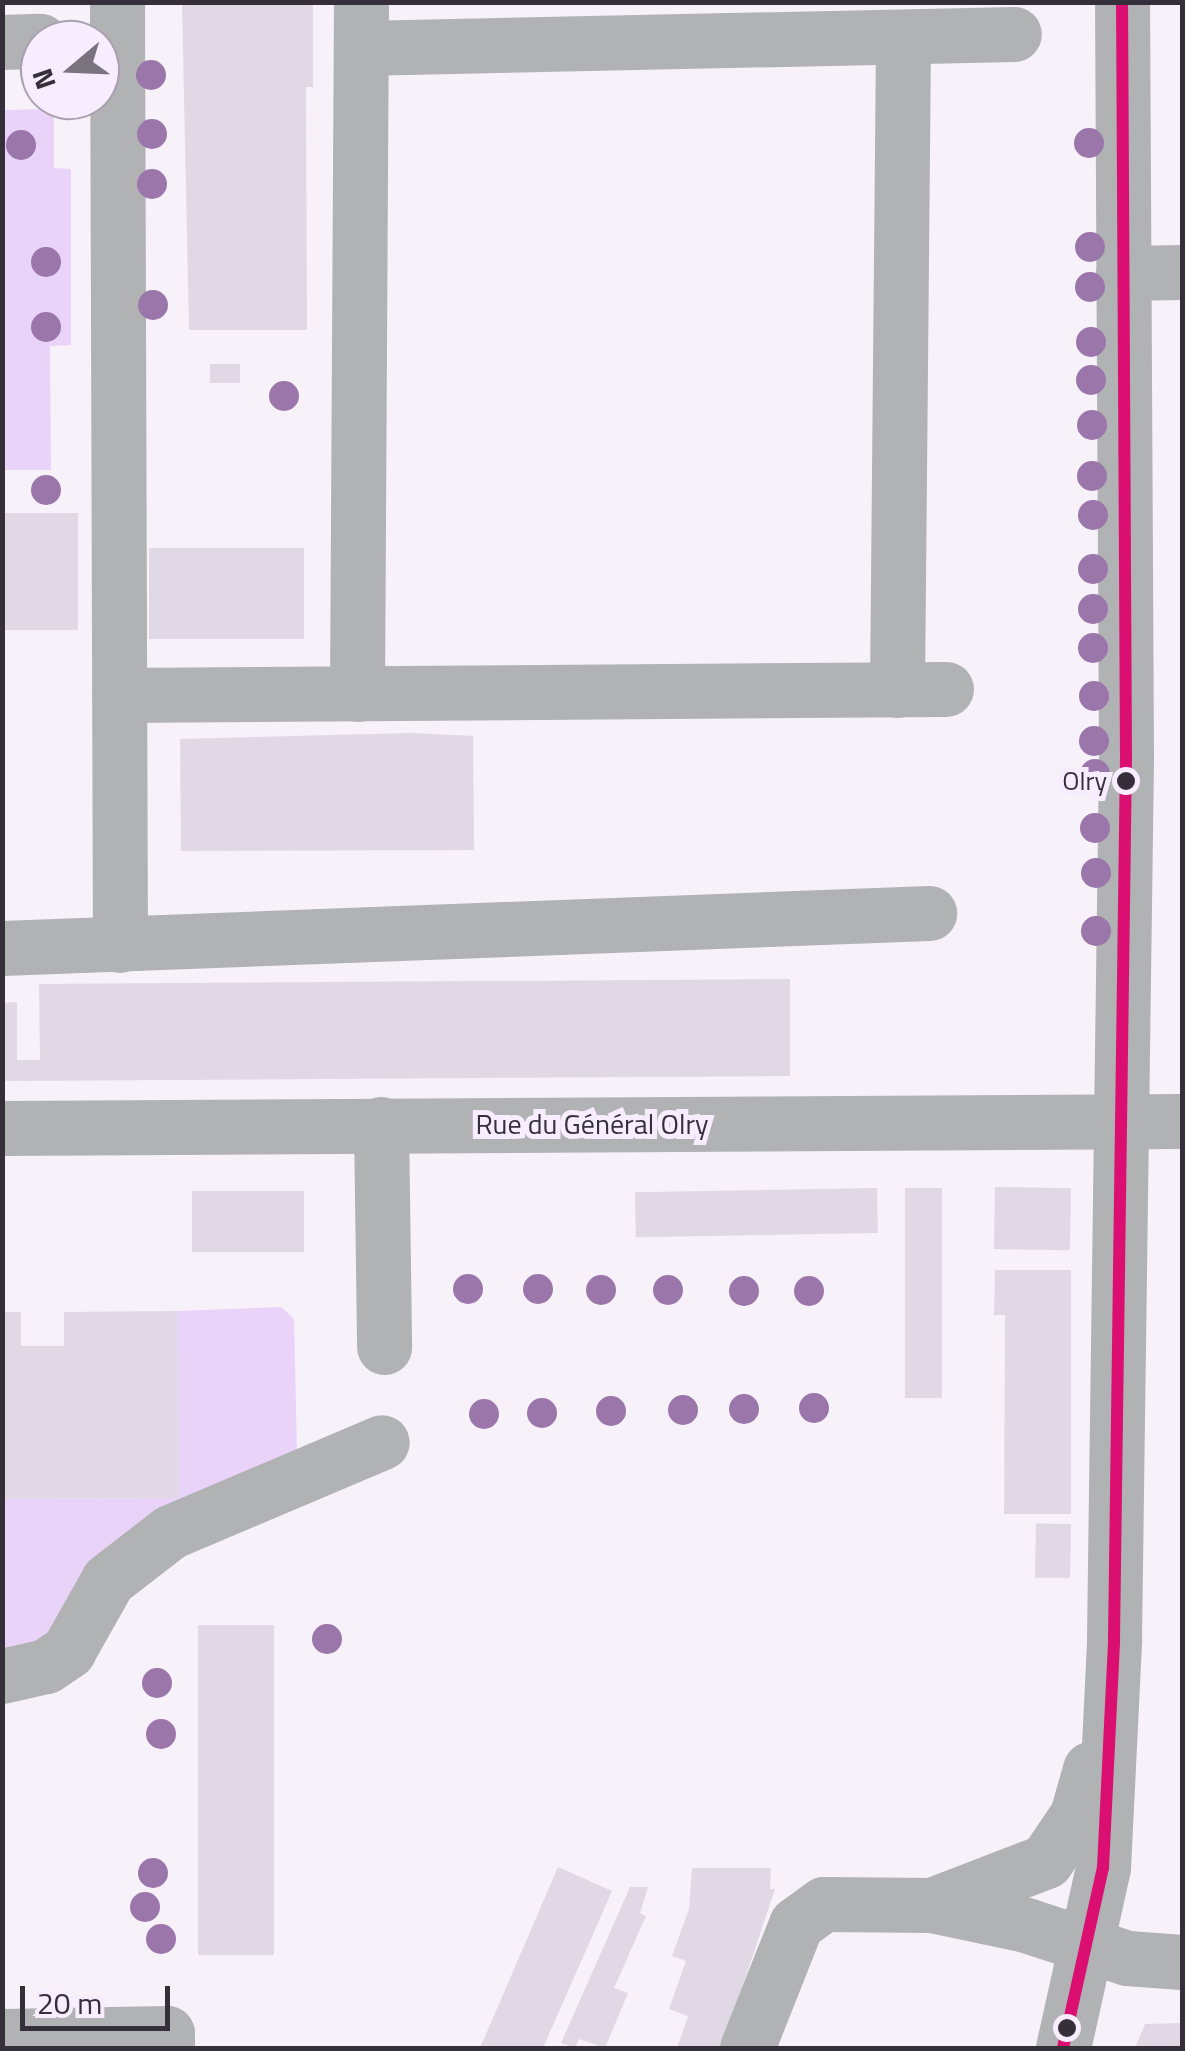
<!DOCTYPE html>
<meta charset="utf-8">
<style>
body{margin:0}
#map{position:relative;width:1185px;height:2051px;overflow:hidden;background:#f7f1fa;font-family:"Titillium Web",sans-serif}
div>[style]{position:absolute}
.green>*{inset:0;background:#ead3f8}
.building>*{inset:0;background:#e0d8e5;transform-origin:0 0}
.minor>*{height:55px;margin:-27.5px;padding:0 27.5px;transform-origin:27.5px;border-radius:27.5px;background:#b1b2b3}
.bus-1>*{height:12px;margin:-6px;padding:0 6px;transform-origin:6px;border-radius:6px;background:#da0f71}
.trees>*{width:30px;height:30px;margin:-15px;border-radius:50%;background:#9a76aa}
.dots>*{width:28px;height:28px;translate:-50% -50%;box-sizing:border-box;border:5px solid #f8edfe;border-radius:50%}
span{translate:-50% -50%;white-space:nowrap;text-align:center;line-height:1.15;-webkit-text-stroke:10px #f8edfe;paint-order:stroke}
.bus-label{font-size:26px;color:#352f3a}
.right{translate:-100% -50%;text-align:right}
.street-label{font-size:28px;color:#352f3a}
.frame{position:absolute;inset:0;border:5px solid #352f3a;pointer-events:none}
.north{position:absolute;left:20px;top:20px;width:100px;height:100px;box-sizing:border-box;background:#f8edfe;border:2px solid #aaa1b0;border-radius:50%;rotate:251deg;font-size:28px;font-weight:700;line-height:40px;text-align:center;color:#352f3a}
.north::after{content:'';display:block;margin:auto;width:35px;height:45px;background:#79737d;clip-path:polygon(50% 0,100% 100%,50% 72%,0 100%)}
.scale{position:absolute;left:20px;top:1986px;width:150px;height:45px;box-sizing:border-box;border:5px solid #352f3a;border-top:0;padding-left:12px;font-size:30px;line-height:35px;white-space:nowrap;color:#352f3a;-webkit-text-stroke:8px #f8edfe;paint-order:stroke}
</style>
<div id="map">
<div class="green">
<i style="clip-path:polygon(54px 109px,54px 168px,71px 169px,71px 345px,50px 346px,51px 470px,3px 470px,3px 110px)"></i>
<i style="clip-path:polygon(281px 1307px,294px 1319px,297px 1452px,54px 1637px,3px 1648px,3px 1499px,178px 1498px,177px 1311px)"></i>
</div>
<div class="building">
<i style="clip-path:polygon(182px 2px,313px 2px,313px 87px,306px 87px,307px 330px,189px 330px)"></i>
<i style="left:210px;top:364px;width:30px;height:19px"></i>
<i style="left:2px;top:513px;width:76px;height:117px"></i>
<i style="left:304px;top:548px;width:91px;height:155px;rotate:90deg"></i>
<i style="clip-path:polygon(410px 733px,473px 736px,474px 850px,181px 851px,180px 739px)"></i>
<i style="clip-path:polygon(790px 979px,790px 1076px,2px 1081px,2px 1003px,17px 1002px,17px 1060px,40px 1060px,39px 984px)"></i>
<i style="left:995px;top:1187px;width:76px;height:62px;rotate:1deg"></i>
<i style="left:877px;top:1188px;width:45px;height:242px;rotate:89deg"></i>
<i style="left:905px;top:1188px;width:37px;height:210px"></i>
<i style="left:304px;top:1191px;width:61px;height:112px;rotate:90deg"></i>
<i style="clip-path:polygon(995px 1270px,1071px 1270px,1071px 1514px,1004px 1514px,1005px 1315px,994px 1315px)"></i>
<i style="clip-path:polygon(177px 1311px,178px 1498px,2px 1499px,2px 1312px,21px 1312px,21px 1346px,64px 1346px,64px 1312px)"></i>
<i style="left:1071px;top:1524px;width:54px;height:35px;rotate:91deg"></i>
<i style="left:198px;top:1625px;width:76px;height:330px"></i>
<i style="clip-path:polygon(558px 1867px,612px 1891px,543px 2048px,480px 2048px)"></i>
<i style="clip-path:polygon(692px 1868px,771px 1868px,770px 1889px,775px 1889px,722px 2048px,677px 2048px,688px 2016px,669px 2009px,686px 1961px,672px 1956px,689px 1909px)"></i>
<i style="clip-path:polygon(630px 1887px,648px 1887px,640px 1913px,646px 1916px,614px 1988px,628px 1993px,605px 2048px,579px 2039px,575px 2048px,561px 2043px)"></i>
<i style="clip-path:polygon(1182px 2023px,1182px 2048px,1135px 2048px,1145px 2024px)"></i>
</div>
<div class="minor">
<i style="left:117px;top:2px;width:943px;rotate:89.82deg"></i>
<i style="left:2px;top:42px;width:38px;rotate:-2deg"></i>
<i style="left:361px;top:48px;width:653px;rotate:-1.23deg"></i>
<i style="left:1123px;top:273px;width:59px;rotate:-1deg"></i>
<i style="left:897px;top:690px;width:653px;rotate:-89.47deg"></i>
<i style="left:357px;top:694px;width:692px;rotate:-89.67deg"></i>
<i style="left:119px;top:695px;width:827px;rotate:-0.42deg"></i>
<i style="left:2px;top:948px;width:928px;rotate:-2.16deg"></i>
<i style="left:381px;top:1124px;width:223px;rotate:89.2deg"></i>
<i style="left:2px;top:1128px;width:1180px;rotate:-0.34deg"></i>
<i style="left:2px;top:1676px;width:45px;rotate:-12.8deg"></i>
<i style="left:46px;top:1666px;width:27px;rotate:-34deg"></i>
<i style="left:68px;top:1651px;width:81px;rotate:-60.6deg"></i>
<i style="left:108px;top:1580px;width:78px;rotate:-37.7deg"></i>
<i style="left:170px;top:1532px;width:230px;rotate:-23deg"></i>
<i style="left:932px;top:1905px;width:122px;rotate:-21.1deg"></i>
<i style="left:1046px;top:1861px;width:55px;rotate:-56deg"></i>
<i style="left:1077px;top:1815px;width:48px;rotate:-74.2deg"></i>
<i style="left:2px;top:2036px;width:165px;rotate:-1deg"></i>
<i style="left:167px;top:2033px;width:15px;rotate:90deg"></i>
<i style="left:747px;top:2048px;width:133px;rotate:-68.4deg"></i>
<i style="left:796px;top:1924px;width:34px;rotate:-36deg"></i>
<i style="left:824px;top:1904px;width:108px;rotate:0.5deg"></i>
<i style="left:932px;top:1905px;width:96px;rotate:12deg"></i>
<i style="left:1026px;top:1925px;width:106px;rotate:18.1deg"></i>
<i style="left:1127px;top:1958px;width:55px;rotate:4.2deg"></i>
<i style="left:1063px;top:2048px;width:184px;rotate:-77.5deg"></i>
<i style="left:1103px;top:1868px;width:229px;rotate:-87.2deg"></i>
<i style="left:1114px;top:1639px;width:881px;rotate:-89.22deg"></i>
<i style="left:1126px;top:758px;width:756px;rotate:-90.3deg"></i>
</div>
<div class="bus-1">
<i style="left:1063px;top:2048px;width:184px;rotate:-77.5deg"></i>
<i style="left:1103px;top:1868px;width:229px;rotate:-87.2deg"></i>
<i style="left:1114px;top:1639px;width:881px;rotate:-89.22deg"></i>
<i style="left:1126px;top:758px;width:756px;rotate:-90.3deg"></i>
</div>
<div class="trees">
<i style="left:151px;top:75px"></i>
<i style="left:152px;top:134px"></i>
<i style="left:1089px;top:143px"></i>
<i style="left:21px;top:145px"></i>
<i style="left:152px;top:184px"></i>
<i style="left:1090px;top:247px"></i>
<i style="left:46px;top:262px"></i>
<i style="left:1090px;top:287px"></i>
<i style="left:153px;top:305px"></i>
<i style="left:46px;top:327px"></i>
<i style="left:1091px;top:342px"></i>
<i style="left:1091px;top:380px"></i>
<i style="left:284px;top:396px"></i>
<i style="left:1092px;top:425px"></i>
<i style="left:1092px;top:476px"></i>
<i style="left:46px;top:490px"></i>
<i style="left:1093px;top:515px"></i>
<i style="left:1093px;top:569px"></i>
<i style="left:1093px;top:609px"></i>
<i style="left:1093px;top:648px"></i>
<i style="left:1094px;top:696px"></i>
<i style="left:1094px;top:741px"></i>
<i style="left:1095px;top:774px"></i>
<i style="left:1095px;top:828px"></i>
<i style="left:1096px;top:873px"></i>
<i style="left:1096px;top:931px"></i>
<i style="left:468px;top:1289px"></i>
<i style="left:538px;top:1289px"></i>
<i style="left:601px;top:1290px"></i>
<i style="left:668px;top:1290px"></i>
<i style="left:744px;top:1291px"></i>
<i style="left:809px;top:1291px"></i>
<i style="left:814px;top:1408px"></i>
<i style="left:744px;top:1409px"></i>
<i style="left:683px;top:1410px"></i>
<i style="left:611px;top:1411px"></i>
<i style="left:542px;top:1413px"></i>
<i style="left:484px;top:1414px"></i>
<i style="left:327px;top:1639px"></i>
<i style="left:157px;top:1683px"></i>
<i style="left:161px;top:1734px"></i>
<i style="left:153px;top:1873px"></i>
<i style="left:145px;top:1907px"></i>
<i style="left:161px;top:1939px"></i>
</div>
<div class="dots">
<i style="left:1126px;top:781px;background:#352f3a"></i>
<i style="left:1067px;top:2028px;background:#352f3a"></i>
</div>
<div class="bus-label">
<span class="right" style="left:1107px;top:781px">Olry</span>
</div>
<div class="street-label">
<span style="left:592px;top:1124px">Rue du Général Olry</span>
</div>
<div class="frame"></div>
<div class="north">N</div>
<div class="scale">20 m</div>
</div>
